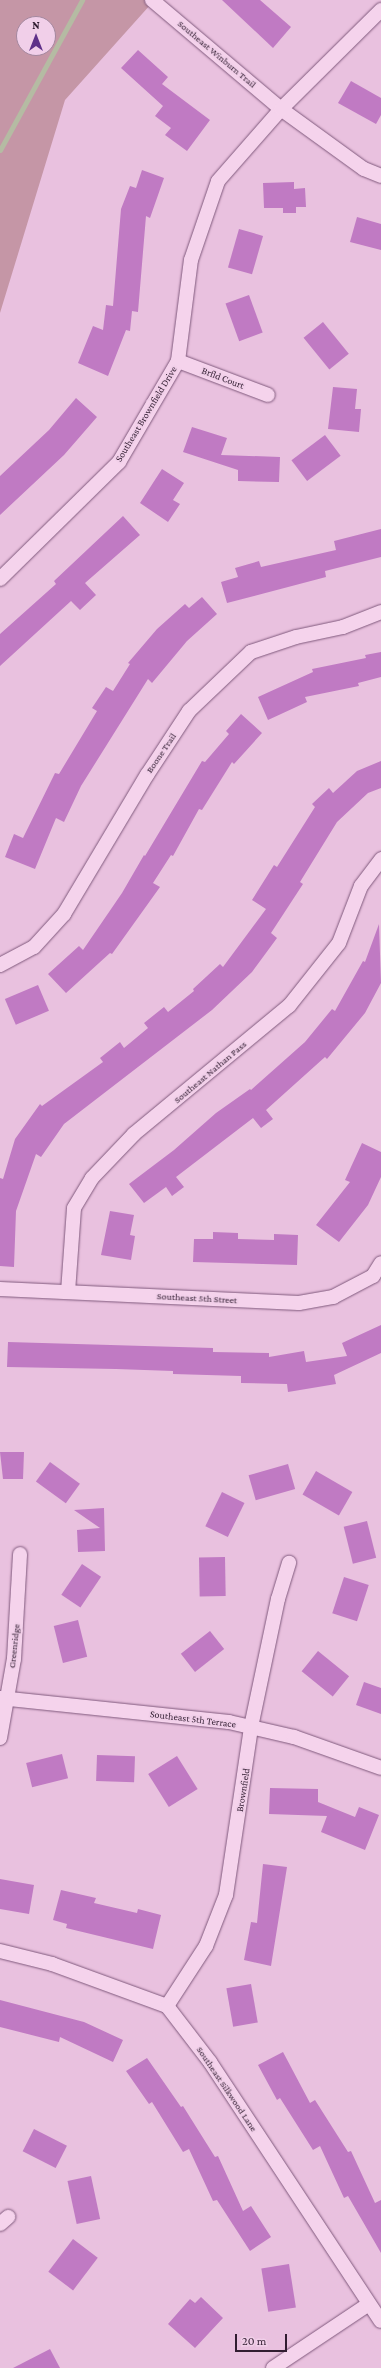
<!DOCTYPE html>
<style>
body{margin:0}
#map{position:relative;width:381px;height:2368px;overflow:hidden;background:#e9c1df;font-family:"Crimson Pro",serif}
div>[style]{position:absolute}
.green>*{inset:0;background:#c596a6}
.stream>*{height:5px;margin:-2.5px;padding:0 2.5px;transform-origin:2.5px;border-radius:2.5px;background:#b5bba3}
.building>*{inset:0;background:#c07ac3;transform-origin:0 0}
.roads{filter:drop-shadow(0 0 1px #805a7d) drop-shadow(0 0 1px #805a7d)}
.minor>*{height:14px;margin:-7px;padding:0 7px;transform-origin:7px;border-radius:7px;background:#f5d3ec}
span{translate:-50% -50%;white-space:nowrap;text-align:center;line-height:1.15;-webkit-text-stroke:3.5px #f1cfe9;paint-order:stroke}
.street-label{font-size:10px;color:#311d31}
.north{position:absolute;left:16px;top:16px;width:40px;height:40px;box-sizing:border-box;background:#f1cfe9;border:1px solid #a4889f;border-radius:50%;rotate:0deg;font-size:11px;font-weight:700;line-height:16px;text-align:center;color:#311d31}
.north::after{content:'';display:block;margin:auto;width:14px;height:18px;background:#5f3089;clip-path:polygon(50% 0,100% 100%,50% 72%,0 100%)}
.scale{position:absolute;left:235px;top:2334px;width:52px;height:18px;box-sizing:border-box;border:2px solid #311d31;border-top:0;padding-left:5px;font-size:12px;line-height:14px;white-space:nowrap;color:#311d31;-webkit-text-stroke:3px #f1cfe9;paint-order:stroke}
</style>
<div id="map">
<div class="green">
<i style="clip-path:polygon(evenodd,0 0,145px 0,151px 4px,65px 100px,0 313px,0 0,24px 24px,48px 24px,48px 48px,24px 48px,24px 24px)"></i>
</div>
<div class="stream">
<i style="left:0;top:150px;width:171px;rotate:-61.3deg"></i>
</div>
<div class="building">
<i style="clip-path:polygon(222px 0,260px 0,291px 27px,273px 48px)"></i>
<i style="clip-path:polygon(138px 50px,168px 77px,162px 84px,210px 120px,187px 151px,165px 135px,171px 128px,155px 116px,163px 106px,121px 68px)"></i>
<i style="clip-path:polygon(351px 81px,381px 98px,381px 115px,376px 124px,338px 103px)"></i>
<i style="clip-path:polygon(142px 170px,164px 178px,150px 218px,146px 216px,138px 312px,132px 311px,130px 331px,126px 330px,108px 376px,78px 363px,93px 326px,103px 330px,106px 305px,113px 306px,121px 209px,130px 186px,136px 188px)"></i>
<i style="clip-path:polygon(294px 182px,294px 189px,305px 188px,306px 207px,296px 207px,296px 213px,283px 213px,283px 208px,264px 208px,263px 183px)"></i>
<i style="clip-path:polygon(357px 217px,381px 224px,381px 250px,350px 242px)"></i>
<i style="left:239px;top:229px;width:25px;height:40px;rotate:16deg"></i>
<i style="left:249px;top:295px;width:40px;height:25px;rotate:70deg"></i>
<i style="left:323px;top:322px;width:41px;height:25px;rotate:51deg"></i>
<i style="clip-path:polygon(333px 387px,357px 389px,355px 409px,361px 409px,359px 432px,328px 429px)"></i>
<i style="clip-path:polygon(76px 398px,97px 417px,64px 455px,0 515px,0 476px,49px 430px)"></i>
<i style="clip-path:polygon(192px 427px,227px 438px,221px 455px,280px 457px,279px 482px,238px 481px,238px 470px,183px 452px)"></i>
<i style="left:325px;top:435px;width:26px;height:42px;rotate:53deg"></i>
<i style="clip-path:polygon(162px 469px,184px 483px,173px 500px,180px 504px,168px 522px,140px 503px)"></i>
<i style="clip-path:polygon(123px 516px,140px 535px,85px 583px,96px 595px,80px 610px,71px 601px,0 666px,0 634px,56px 584px,54px 581px)"></i>
<i style="clip-path:polygon(381px 529px,381px 557px,325px 571px,326px 577px,227px 603px,221px 582px,238px 577px,235px 568px,259px 561px,261px 567px,336px 550px,334px 541px)"></i>
<i style="clip-path:polygon(202px 597px,217px 614px,187px 641px,152px 683px,148px 679px,81px 786px,64px 822px,56px 818px,35px 869px,5px 857px,14px 834px,23px 838px,55px 773px,59px 774px,97px 711px,92px 708px,106px 687px,113px 691px,130px 664px,128px 663px,157px 629px,185px 604px,189px 608px)"></i>
<i style="clip-path:polygon(381px 652px,381px 677px,358px 683px,359px 686px,305px 697px,307px 702px,268px 720px,258px 697px,313px 672px,312px 669px,366px 658px,365px 655px)"></i>
<i style="clip-path:polygon(241px 714px,262px 733px,234px 764px,232px 762px,202px 810px,199px 809px,173px 856px,171px 855px,153px 883px,160px 887px,112px 954px,110px 953px,66px 993px,48px 974px,79px 946px,83px 950px,122px 893px,144px 855px,145px 856px,202px 761px,205px 762px,229px 734px,226px 731px)"></i>
<i style="clip-path:polygon(381px 761px,381px 788px,368px 793px,337px 822px,300px 882px,303px 884px,271px 933px,277px 938px,252px 972px,212px 1010px,64px 1124px,41px 1157px,36px 1154px,16px 1211px,14px 1267px,0 1266px,0 1178px,3px 1179px,15px 1139px,40px 1104px,42px 1106px,103px 1062px,100px 1058px,120px 1042px,124px 1048px,148px 1028px,144px 1023px,164px 1007px,168px 1012px,194px 991px,193px 989px,220px 964px,223px 967px,266px 909px,252px 900px,274px 865px,277px 867px,315px 807px,312px 804px,329px 788px,333px 793px,357px 771px)"></i>
<i style="clip-path:polygon(379px 924px,381px 983px,365px 1013px,327px 1059px,325px 1057px,266px 1110px,273px 1119px,261px 1128px,253px 1118px,176px 1177px,184px 1187px,172px 1196px,166px 1187px,144px 1203px,129px 1184px,174px 1150px,216px 1113px,250px 1089px,251px 1090px,305px 1042px,332px 1009px,335px 1011px,363px 961px,365px 962px)"></i>
<i style="left:38px;top:985px;width:28px;height:36px;rotate:67deg"></i>
<i style="clip-path:polygon(362px 1143px,381px 1152px,381px 1177px,368px 1205px,339px 1242px,316px 1225px,350px 1182px,345px 1180px)"></i>
<i style="clip-path:polygon(110px 1211px,134px 1215px,130px 1235px,135px 1236px,131px 1260px,101px 1255px)"></i>
<i style="clip-path:polygon(213px 1232px,238px 1233px,238px 1239px,274px 1240px,274px 1234px,298px 1235px,297px 1265px,193px 1262px,194px 1239px,213px 1239px)"></i>
<i style="clip-path:polygon(381px 1325px,381px 1353px,334px 1375px,336px 1384px,288px 1392px,287px 1384px,241px 1383px,241px 1376px,173px 1374px,173px 1371px,116px 1369px,7px 1367px,8px 1342px,213px 1348px,213px 1352px,269px 1353px,269px 1357px,304px 1351px,306px 1362px,347px 1356px,342px 1343px)"></i>
<i style="clip-path:polygon(0 1452px,24px 1452px,23px 1479px,3px 1479px)"></i>
<i style="left:50px;top:1462px;width:37px;height:24px;rotate:36deg"></i>
<i style="left:288px;top:1464px;width:26px;height:41px;rotate:74deg"></i>
<i style="left:316px;top:1471px;width:42px;height:27px;rotate:30deg"></i>
<i style="left:222px;top:1492px;width:25px;height:38px;rotate:26deg"></i>
<i style="clip-path:polygon(104px 1508px,105px 1551px,78px 1552px,77px 1530px,100px 1528px,74px 1510px)"></i>
<i style="left:367px;top:1521px;width:38px;height:24px;rotate:76deg"></i>
<i style="left:225px;top:1557px;width:39px;height:26px;rotate:89deg"></i>
<i style="left:82px;top:1564px;width:23px;height:37px;rotate:34deg"></i>
<i style="left:344px;top:1577px;width:26px;height:38px;rotate:18deg"></i>
<i style="left:78px;top:1620px;width:38px;height:25px;rotate:76deg"></i>
<i style="left:210px;top:1631px;width:23px;height:37px;rotate:52deg"></i>
<i style="left:318px;top:1651px;width:40px;height:26px;rotate:39deg"></i>
<i style="clip-path:polygon(364px 1682px,381px 1688px,381px 1714px,356px 1705px)"></i>
<i style="left:62px;top:1754px;width:25px;height:37px;rotate:76deg"></i>
<i style="left:97px;top:1755px;width:38px;height:26px;rotate:2deg"></i>
<i style="left:177px;top:1756px;width:39px;height:34px;rotate:58deg"></i>
<i style="clip-path:polygon(270px 1788px,318px 1789px,318px 1802px,355px 1817px,359px 1807px,379px 1815px,365px 1850px,321px 1832px,327px 1816px,269px 1814px)"></i>
<i style="clip-path:polygon(263px 1864px,287px 1867px,271px 1966px,244px 1960px,251px 1922px,257px 1923px)"></i>
<i style="clip-path:polygon(0 1879px,34px 1885px,29px 1914px,0 1909px)"></i>
<i style="clip-path:polygon(61px 1890px,96px 1898px,94px 1903px,137px 1913px,138px 1909px,161px 1915px,153px 1949px,66px 1928px,67px 1924px,53px 1920px)"></i>
<i style="left:251px;top:1984px;width:39px;height:25px;rotate:80deg"></i>
<i style="clip-path:polygon(0 2000px,84px 2022px,123px 2040px,113px 2062px,60px 2037px,59px 2042px,0 2027px)"></i>
<i style="clip-path:polygon(283px 2052px,310px 2103px,315px 2100px,348px 2152px,351px 2151px,375px 2203px,381px 2200px,381px 2253px,348px 2196px,344px 2198px,320px 2146px,313px 2150px,280px 2098px,277px 2100px,258px 2065px)"></i>
<i style="clip-path:polygon(147px 2058px,181px 2107px,183px 2106px,215px 2157px,218px 2156px,243px 2211px,251px 2206px,271px 2237px,250px 2251px,217px 2200px,213px 2201px,189px 2149px,183px 2152px,152px 2102px,149px 2104px,126px 2071px)"></i>
<i style="left:34px;top:2129px;width:37px;height:25px;rotate:27deg"></i>
<i style="left:91px;top:2176px;width:44px;height:24px;rotate:78deg"></i>
<i style="left:73px;top:2239px;width:31px;height:41px;rotate:37deg"></i>
<i style="left:289px;top:2264px;width:44px;height:28px;rotate:81deg"></i>
<i style="clip-path:polygon(201px 2297px,223px 2318px,195px 2348px,168px 2324px,190px 2299px,195px 2303px)"></i>
<i style="clip-path:polygon(50px 2349px,60px 2368px,13px 2368px)"></i>
</div>
<div class="roads">
<div class="minor">
<i style="left:152px;top:0;width:169px;rotate:40.2deg"></i>
<i style="left:281px;top:109px;width:102px;rotate:35.9deg"></i>
<i style="left:364px;top:169px;width:18px;rotate:22deg"></i>
<i style="left:178px;top:361px;width:96px;rotate:20.7deg"></i>
<i style="left:0;top:579px;width:167px;rotate:-44.5deg"></i>
<i style="left:119px;top:462px;width:117px;rotate:-59.7deg"></i>
<i style="left:178px;top:361px;width:102px;rotate:-82.7deg"></i>
<i style="left:191px;top:260px;width:83px;rotate:-71.1deg"></i>
<i style="left:218px;top:181px;width:96px;rotate:-48.8deg"></i>
<i style="left:281px;top:109px;width:141px;rotate:-44.7deg"></i>
<i style="left:0;top:965px;width:38px;rotate:-28deg"></i>
<i style="left:34px;top:947px;width:45px;rotate:-47.7deg"></i>
<i style="left:64px;top:914px;width:162px;rotate:-59.2deg"></i>
<i style="left:147px;top:775px;width:77px;rotate:-56.7deg"></i>
<i style="left:189px;top:711px;width:86px;rotate:-43.6deg"></i>
<i style="left:251px;top:652px;width:47px;rotate:-18.4deg"></i>
<i style="left:296px;top:637px;width:48px;rotate:-12deg"></i>
<i style="left:343px;top:627px;width:41px;rotate:-21.5deg"></i>
<i style="left:0;top:1289px;width:299px;rotate:2.7deg"></i>
<i style="left:299px;top:1303px;width:35px;rotate:-10deg"></i>
<i style="left:333px;top:1297px;width:45px;rotate:-27.7deg"></i>
<i style="left:373px;top:1276px;width:15px;rotate:-58deg"></i>
<i style="left:68px;top:1292px;width:84px;rotate:-85.9deg"></i>
<i style="left:74px;top:1208px;width:35px;rotate:-59deg"></i>
<i style="left:92px;top:1178px;width:61px;rotate:-46.3deg"></i>
<i style="left:134px;top:1134px;width:201px;rotate:-39.6deg"></i>
<i style="left:289px;top:1006px;width:80px;rotate:-51.6deg"></i>
<i style="left:339px;top:943px;width:61px;rotate:-68.9deg"></i>
<i style="left:361px;top:886px;width:34px;rotate:-53deg"></i>
<i style="left:0;top:1698px;width:230px;rotate:6deg"></i>
<i style="left:229px;top:1722px;width:67px;rotate:13deg"></i>
<i style="left:294px;top:1737px;width:92px;rotate:19.6deg"></i>
<i style="left:0;top:1738px;width:80px;rotate:-80deg"></i>
<i style="left:14px;top:1659px;width:105px;rotate:-86.7deg"></i>
<i style="left:0;top:1951px;width:54px;rotate:14deg"></i>
<i style="left:52px;top:1964px;width:122px;rotate:20.1deg"></i>
<i style="left:167px;top:2006px;width:71px;rotate:52.5deg"></i>
<i style="left:210px;top:2062px;width:310px;rotate:56.6deg"></i>
<i style="left:167px;top:2006px;width:72px;rotate:-57deg"></i>
<i style="left:206px;top:1946px;width:55px;rotate:-68.6deg"></i>
<i style="left:226px;top:1895px;width:170px;rotate:-81.5deg"></i>
<i style="left:251px;top:1727px;width:131px;rotate:-78.1deg"></i>
<i style="left:278px;top:1599px;width:38px;rotate:-73deg"></i>
<i style="left:0;top:2224px;width:11px;rotate:-41deg"></i>
<i style="left:273px;top:2368px;width:115px;rotate:-33.7deg"></i>
</div>
</div>
<div class="street-label">
<span style="left:217px;top:54px;rotate:40deg">Southeast Winburn Trail</span>
<span style="left:223px;top:378px;rotate:21deg">Brfld Court</span>
<span style="left:146px;top:414px;rotate:-59deg">Southeast Brownfield Drive</span>
<span style="left:161px;top:753px;rotate:-56deg">Boone Trail</span>
<span style="left:210px;top:1072px;rotate:-40deg">Southeast Nathan Pass</span>
<span style="left:197px;top:1298px;rotate:3deg">Southeast 5th Street</span>
<span style="left:14px;top:1646px;rotate:-84deg">Greenridge</span>
<span style="left:193px;top:1719px;rotate:7deg">Southeast 5th Terrace</span>
<span style="left:243px;top:1790px;rotate:-81deg">Brownfield</span>
<span style="left:227px;top:2089px;rotate:56deg">Southeast Silkwood Lane</span>
</div>
<div class="north">N</div>
<div class="scale">20 m</div>
</div>
